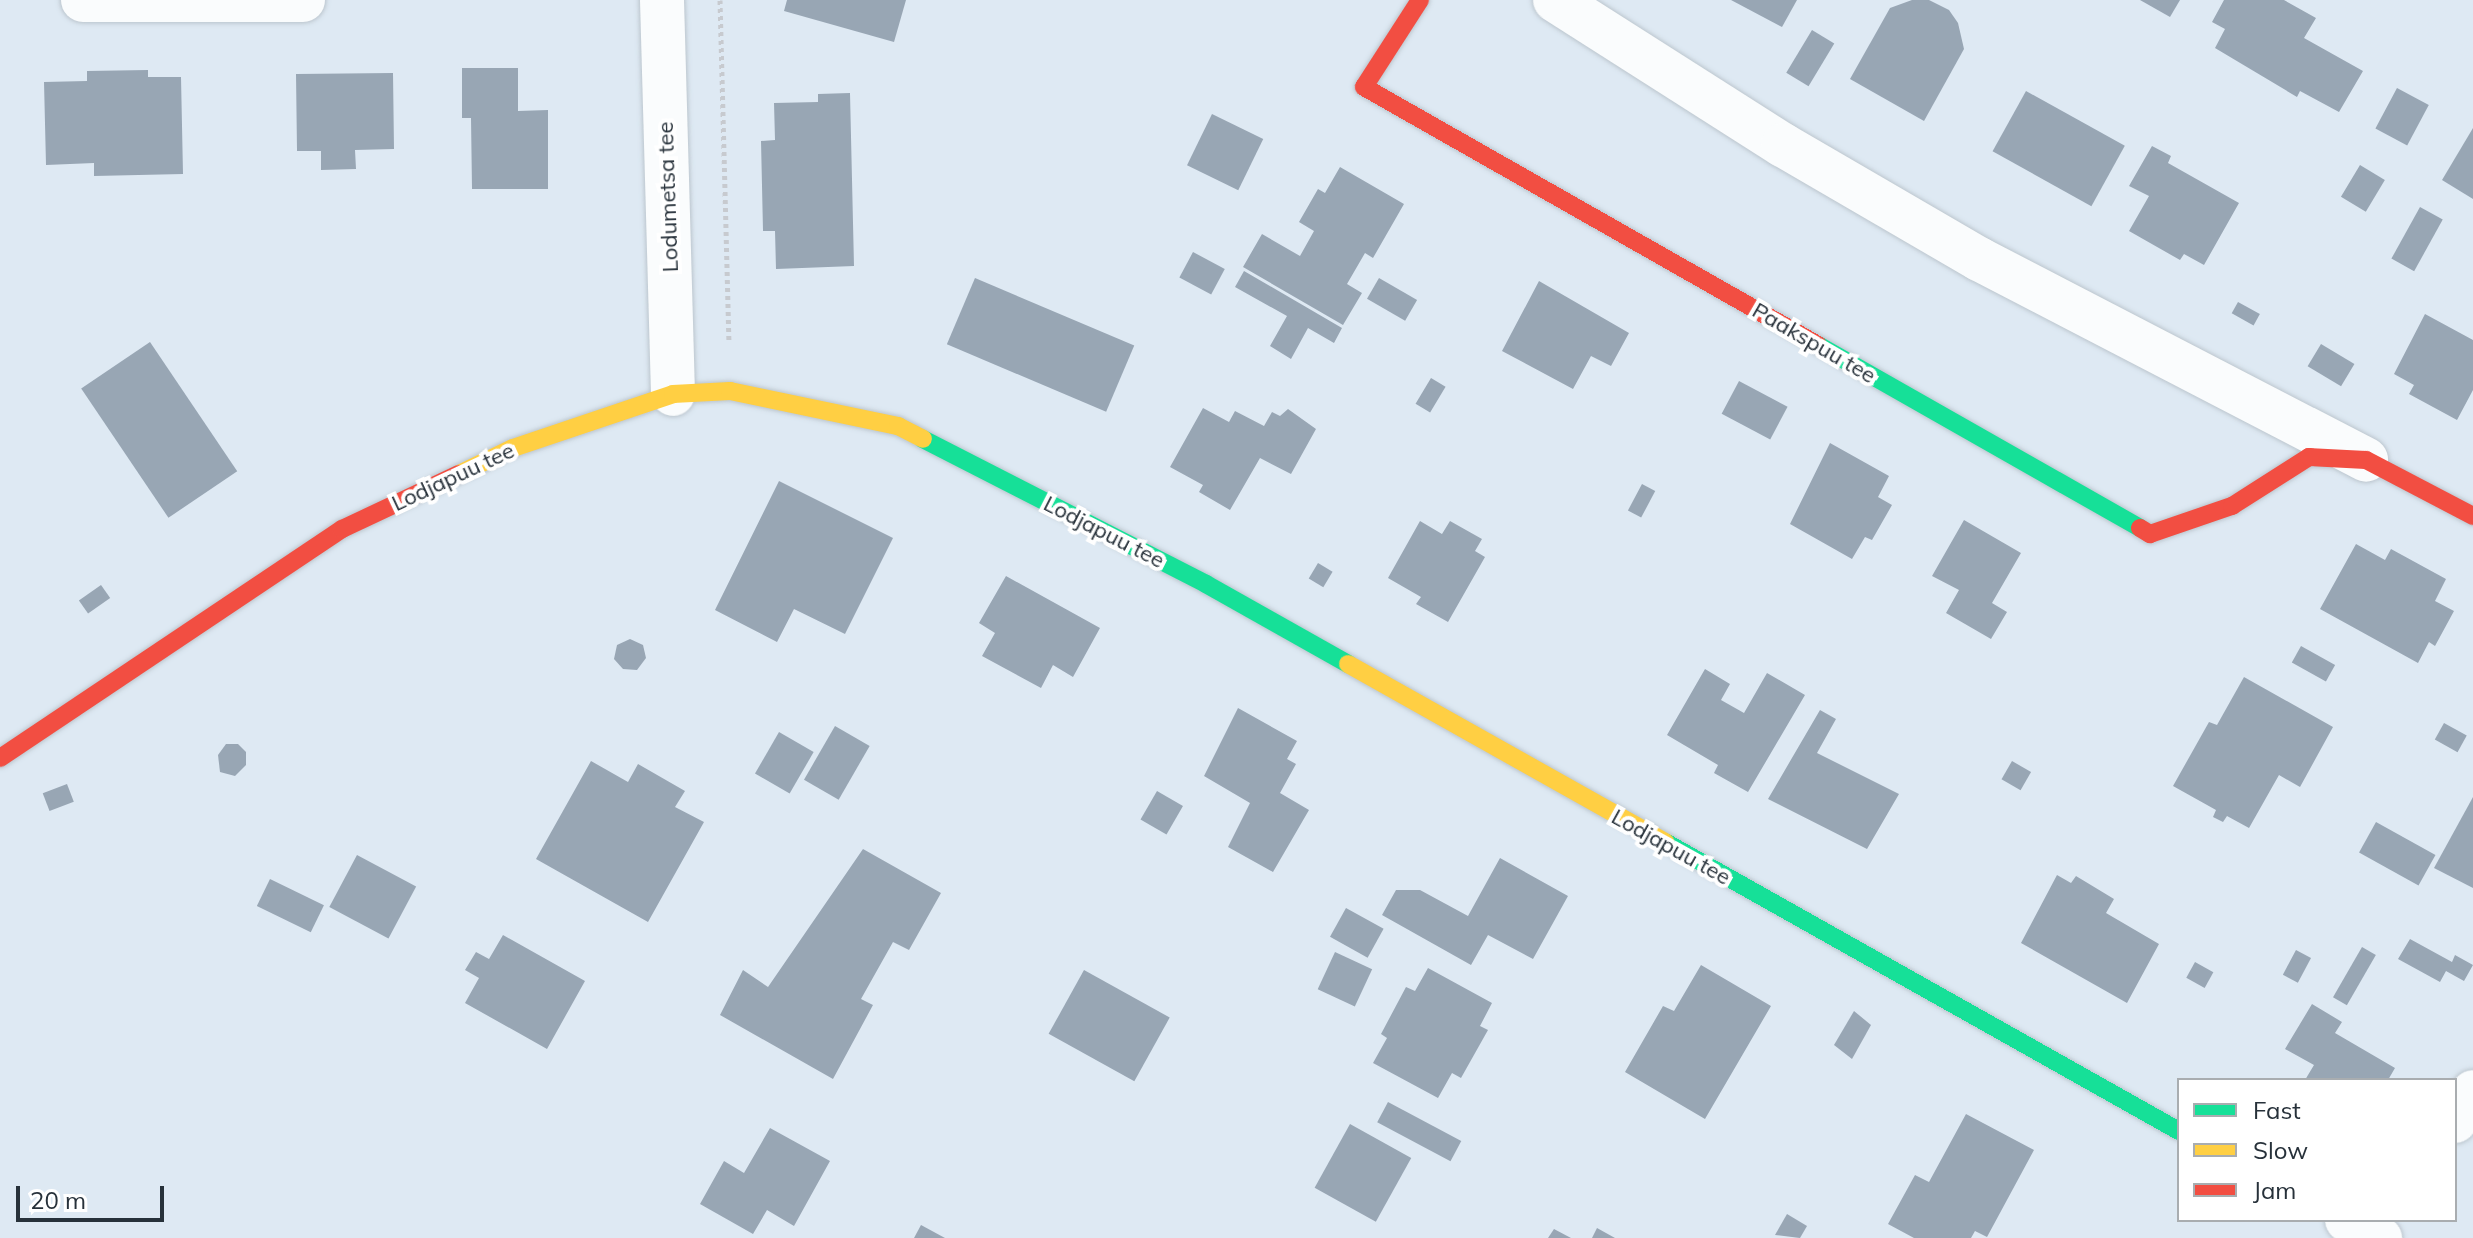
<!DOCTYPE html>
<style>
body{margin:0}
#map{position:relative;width:2473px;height:1238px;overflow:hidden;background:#dee9f3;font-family:Mulish,sans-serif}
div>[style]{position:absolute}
.building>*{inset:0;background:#98a6b4;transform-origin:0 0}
.path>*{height:5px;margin-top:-2.5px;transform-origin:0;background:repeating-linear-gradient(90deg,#c7cacf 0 4px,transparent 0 8px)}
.roads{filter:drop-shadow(0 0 2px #bcc6ce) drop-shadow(0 0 2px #bcc6ce)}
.street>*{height:44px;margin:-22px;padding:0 22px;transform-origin:22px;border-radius:22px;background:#fafcfd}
.fast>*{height:18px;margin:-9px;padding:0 9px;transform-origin:9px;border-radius:9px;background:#16e098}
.slow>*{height:18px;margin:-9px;padding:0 9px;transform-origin:9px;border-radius:9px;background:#ffcf43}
.jam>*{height:18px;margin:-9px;padding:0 9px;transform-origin:9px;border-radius:9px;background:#f24e42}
span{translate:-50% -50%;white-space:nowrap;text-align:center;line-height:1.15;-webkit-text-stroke:8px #fff;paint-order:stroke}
.street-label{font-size:22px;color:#27313a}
.legend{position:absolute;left:2177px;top:1078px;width:280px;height:144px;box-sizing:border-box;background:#fff;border:2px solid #a9adb0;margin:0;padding:10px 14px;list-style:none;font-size:24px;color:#27313a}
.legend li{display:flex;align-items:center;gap:16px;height:40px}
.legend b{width:40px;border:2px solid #a9adb0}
.scale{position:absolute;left:16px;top:1186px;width:148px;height:36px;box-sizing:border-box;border:4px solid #27313a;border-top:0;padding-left:10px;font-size:24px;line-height:28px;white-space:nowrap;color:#27313a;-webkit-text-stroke:6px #fff;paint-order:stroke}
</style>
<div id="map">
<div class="building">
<i style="clip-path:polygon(787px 0,906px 0,894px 42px,784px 11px)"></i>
<i style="clip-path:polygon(1731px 0,1797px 0,1782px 27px)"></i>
<i style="clip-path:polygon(1912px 0,1929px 0,1949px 10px,1958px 23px,1964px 49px,1924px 121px,1850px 79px,1890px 8px)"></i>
<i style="clip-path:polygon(2140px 0,2180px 0,2170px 17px)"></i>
<i style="clip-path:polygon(2224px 0,2284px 0,2316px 18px,2304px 38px,2363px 71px,2339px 112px,2300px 91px,2297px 97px,2215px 48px,2225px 29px,2212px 22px)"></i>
<i style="left:1812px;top:30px;width:26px;height:50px;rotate:31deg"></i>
<i style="clip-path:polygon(462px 68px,518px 68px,518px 111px,548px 110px,548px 189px,472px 189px,471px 118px,462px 118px)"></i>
<i style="clip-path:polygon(148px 70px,148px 77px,181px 77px,183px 174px,94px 176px,94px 163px,46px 165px,44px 82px,87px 81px,87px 71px)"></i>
<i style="clip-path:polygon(393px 73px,394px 149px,355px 150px,356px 169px,321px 170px,321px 151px,297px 151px,296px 74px)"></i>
<i style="left:2397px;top:88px;width:36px;height:46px;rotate:28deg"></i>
<i style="left:2026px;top:91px;width:113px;height:69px;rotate:29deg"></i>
<i style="clip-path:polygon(850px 93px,854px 266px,776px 269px,775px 231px,763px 231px,761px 141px,775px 140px,774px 103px,818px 102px,818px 94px)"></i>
<i style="left:1212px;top:114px;width:57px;height:57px;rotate:26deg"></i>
<i style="clip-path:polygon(2473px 128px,2473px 199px,2442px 180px)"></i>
<i style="clip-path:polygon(2152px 146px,2171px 156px,2168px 163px,2239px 203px,2204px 265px,2184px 254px,2180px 260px,2129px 231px,2149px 196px,2129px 186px)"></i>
<i style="left:2360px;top:165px;width:29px;height:37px;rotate:31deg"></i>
<i style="clip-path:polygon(1340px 167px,1404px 204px,1373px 258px,1365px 253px,1347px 284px,1362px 293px,1343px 325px,1243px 267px,1262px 234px,1300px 256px,1314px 231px,1299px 222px,1318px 189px,1325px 193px)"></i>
<i style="left:2420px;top:207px;width:26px;height:59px;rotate:29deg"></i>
<i style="left:1193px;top:252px;width:36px;height:29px;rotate:28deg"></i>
<i style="clip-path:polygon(1244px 271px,1342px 328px,1334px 343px,1308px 328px,1291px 359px,1270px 346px,1287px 316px,1235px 287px)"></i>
<i style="left:975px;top:278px;width:173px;height:72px;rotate:23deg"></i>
<i style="left:1379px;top:278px;width:44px;height:24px;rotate:30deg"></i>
<i style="clip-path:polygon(1539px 281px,1629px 333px,1611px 366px,1591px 356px,1573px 389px,1502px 351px)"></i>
<i style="left:2238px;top:302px;width:25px;height:13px;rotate:29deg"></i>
<i style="clip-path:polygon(2425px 314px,2473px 340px,2473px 390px,2457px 420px,2409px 394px,2414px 385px,2394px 374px)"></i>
<i style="left:150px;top:342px;width:156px;height:83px;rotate:56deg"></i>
<i style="left:2321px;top:344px;width:39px;height:26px;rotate:31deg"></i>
<i style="left:1431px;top:378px;width:17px;height:30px;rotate:31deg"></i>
<i style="left:1739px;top:381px;width:55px;height:37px;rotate:28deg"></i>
<i style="clip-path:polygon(1203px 408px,1229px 422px,1235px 411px,1264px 426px,1272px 412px,1280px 416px,1288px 409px,1316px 429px,1291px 474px,1260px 458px,1230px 510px,1199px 492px,1203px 485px,1170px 467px)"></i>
<i style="clip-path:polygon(1830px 443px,1889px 476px,1878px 497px,1892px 505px,1872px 540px,1865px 537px,1852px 559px,1790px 524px)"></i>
<i style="clip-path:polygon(779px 481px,893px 538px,845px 634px,794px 609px,777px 642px,715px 610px)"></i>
<i style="left:1642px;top:484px;width:15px;height:30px;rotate:28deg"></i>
<i style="clip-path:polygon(1964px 520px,2021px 553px,1992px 603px,2007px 612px,1991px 639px,1946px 613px,1959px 590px,1932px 576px)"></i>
<i style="clip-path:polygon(1420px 521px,1442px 534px,1450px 521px,1482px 539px,1475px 551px,1485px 557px,1448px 622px,1416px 604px,1421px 597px,1388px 578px)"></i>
<i style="clip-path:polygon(2356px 544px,2385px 560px,2391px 549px,2446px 579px,2435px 601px,2454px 611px,2435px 646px,2429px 642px,2418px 663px,2320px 609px)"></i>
<i style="left:1318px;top:563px;width:17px;height:18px;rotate:31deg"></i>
<i style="clip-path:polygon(1006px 576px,1100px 628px,1073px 677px,1053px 665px,1041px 688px,982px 656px,995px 633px,979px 623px)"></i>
<i style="left:101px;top:585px;width:16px;height:27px;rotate:55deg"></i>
<i style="clip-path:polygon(630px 639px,643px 645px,646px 658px,637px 670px,623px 669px,614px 659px,617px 645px)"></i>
<i style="left:2301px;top:646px;width:39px;height:19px;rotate:29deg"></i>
<i style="clip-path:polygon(1705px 669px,1730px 684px,1721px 700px,1744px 713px,1767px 673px,1805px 695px,1748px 792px,1714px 773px,1718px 765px,1667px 735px)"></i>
<i style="clip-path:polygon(2244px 677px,2333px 727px,2300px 787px,2279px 775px,2249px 828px,2227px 816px,2223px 822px,2213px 817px,2216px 810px,2173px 786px,2209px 722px,2217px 725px)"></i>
<i style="clip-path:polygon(1238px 708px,1297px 741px,1287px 759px,1296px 764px,1280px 793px,1309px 810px,1273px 872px,1228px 847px,1250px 803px,1204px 776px)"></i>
<i style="clip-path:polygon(1820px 710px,1836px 719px,1817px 753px,1899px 794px,1867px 849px,1768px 799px)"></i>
<i style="left:2444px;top:723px;width:26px;height:19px;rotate:29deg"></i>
<i style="left:835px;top:726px;width:40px;height:62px;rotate:30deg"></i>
<i style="left:779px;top:732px;width:40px;height:48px;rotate:30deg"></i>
<i style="clip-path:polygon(226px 744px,238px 744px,246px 752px,246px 765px,235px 776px,220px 772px,218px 755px)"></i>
<i style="clip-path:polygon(591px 761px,628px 782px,638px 764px,685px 791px,675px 807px,704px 822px,648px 922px,536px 859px)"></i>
<i style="left:2012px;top:761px;width:22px;height:21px;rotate:30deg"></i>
<i style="left:67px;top:784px;width:19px;height:26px;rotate:69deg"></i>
<i style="left:1157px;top:791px;width:30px;height:33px;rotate:30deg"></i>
<i style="clip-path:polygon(2473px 797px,2473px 888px,2434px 868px)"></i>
<i style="left:2376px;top:822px;width:68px;height:35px;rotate:29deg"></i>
<i style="clip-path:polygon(863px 849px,941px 893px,909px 950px,893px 942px,861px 999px,873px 1005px,833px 1079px,720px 1015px,743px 970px,768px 987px)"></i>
<i style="left:357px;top:855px;width:67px;height:59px;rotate:28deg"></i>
<i style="clip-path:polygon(1500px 858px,1568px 896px,1533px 959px,1488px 935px,1471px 965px,1382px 915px,1396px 890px,1420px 890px,1468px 916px)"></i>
<i style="clip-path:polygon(2057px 875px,2071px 883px,2076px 876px,2114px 899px,2106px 913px,2159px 944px,2127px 1003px,2021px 943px)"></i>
<i style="left:270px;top:879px;width:60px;height:30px;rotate:26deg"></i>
<i style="left:1346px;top:908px;width:43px;height:33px;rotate:29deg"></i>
<i style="clip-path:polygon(503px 935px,585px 981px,547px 1049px,465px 1003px,479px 978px,465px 970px,476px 952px,489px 959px)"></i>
<i style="clip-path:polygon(2410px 939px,2452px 962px,2455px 955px,2473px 965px,2464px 981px,2446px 971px,2440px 982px,2398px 959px)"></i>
<i style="left:2362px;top:947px;width:16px;height:58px;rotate:30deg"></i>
<i style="left:2296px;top:950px;width:17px;height:28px;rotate:28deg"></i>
<i style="left:1335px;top:952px;width:41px;height:41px;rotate:25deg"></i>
<i style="left:2195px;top:962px;width:21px;height:18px;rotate:29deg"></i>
<i style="clip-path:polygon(1701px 965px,1771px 1006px,1705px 1119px,1625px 1072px,1663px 1006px,1674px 1011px)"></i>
<i style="clip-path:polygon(1428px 968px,1492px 1003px,1480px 1026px,1488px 1030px,1461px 1078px,1452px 1073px,1438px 1098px,1373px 1063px,1387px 1038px,1381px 1034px,1406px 987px,1415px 991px)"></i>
<i style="left:1084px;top:970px;width:98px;height:73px;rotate:29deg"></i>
<i style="clip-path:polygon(2312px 1004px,2342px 1022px,2335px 1033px,2395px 1068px,2388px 1080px,2305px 1080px,2314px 1065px,2285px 1049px)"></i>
<i style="clip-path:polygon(1854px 1011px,1871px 1025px,1852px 1059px,1834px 1045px)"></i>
<i style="left:1388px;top:1102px;width:83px;height:23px;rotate:28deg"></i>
<i style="clip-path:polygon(1966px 1114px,2034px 1150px,1987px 1237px,1975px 1231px,1971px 1238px,1914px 1238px,1888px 1224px,1915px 1175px,1929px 1182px)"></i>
<i style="left:1350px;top:1124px;width:70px;height:73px;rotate:29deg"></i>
<i style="clip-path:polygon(770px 1128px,830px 1161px,794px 1226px,767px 1210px,753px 1234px,700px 1204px,724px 1161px,744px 1173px)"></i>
<i style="clip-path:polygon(1787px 1214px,1807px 1226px,1800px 1238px,1775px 1235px)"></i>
<i style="clip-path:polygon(921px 1225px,945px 1238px,914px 1238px)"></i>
<i style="clip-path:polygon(1597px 1228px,1615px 1238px,1592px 1238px)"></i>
<i style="clip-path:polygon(1554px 1229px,1571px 1238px,1548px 1238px)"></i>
</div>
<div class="path">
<i style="left:720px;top:0;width:343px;rotate:88.5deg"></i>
</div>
<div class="roads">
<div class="street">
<i style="left:83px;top:0;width:220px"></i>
<i style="left:662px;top:0;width:394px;rotate:88.4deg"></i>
<i style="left:1555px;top:0;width:270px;rotate:32.5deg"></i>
<i style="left:1783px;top:145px;width:227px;rotate:30.2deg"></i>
<i style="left:1979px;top:259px;width:436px;rotate:27.4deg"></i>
<i style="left:2455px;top:1121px;width:34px;rotate:-58deg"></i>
<i style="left:2347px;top:1220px;width:38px;rotate:29deg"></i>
</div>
<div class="fast">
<i style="left:1818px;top:345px;width:370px;rotate:29.6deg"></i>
<i style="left:923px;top:439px;width:318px;rotate:27.1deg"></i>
<i style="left:1206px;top:584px;width:163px;rotate:29.4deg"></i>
<i style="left:1665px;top:842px;width:590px;rotate:29.35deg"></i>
</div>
<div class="slow">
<i style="left:459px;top:474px;width:60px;rotate:-25.7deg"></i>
<i style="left:513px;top:448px;width:169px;rotate:-18.6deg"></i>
<i style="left:673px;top:394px;width:57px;rotate:-3deg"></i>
<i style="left:730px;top:391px;width:172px;rotate:11.8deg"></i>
<i style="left:898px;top:426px;width:28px;rotate:27deg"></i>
<i style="left:1348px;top:664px;width:364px;rotate:29.3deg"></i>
</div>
<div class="jam">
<i style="left:1420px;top:0;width:103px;rotate:122.8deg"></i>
<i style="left:1364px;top:87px;width:522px;rotate:29.61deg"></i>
<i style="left:2140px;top:528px;width:12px;rotate:31deg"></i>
<i style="left:2150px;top:534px;width:87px;rotate:-18.9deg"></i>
<i style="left:2232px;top:506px;width:91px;rotate:-32.5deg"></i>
<i style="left:2309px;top:457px;width:57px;rotate:3deg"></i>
<i style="left:2366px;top:460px;width:121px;rotate:27.6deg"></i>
<i style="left:0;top:758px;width:412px;rotate:-33.8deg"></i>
<i style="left:342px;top:529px;width:129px;rotate:-25.2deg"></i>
</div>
</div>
<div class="street-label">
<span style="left:668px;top:197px;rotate:-92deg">Lodumetsa tee</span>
<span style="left:1814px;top:343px;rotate:30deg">Paakspuu tee</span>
<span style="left:453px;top:477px;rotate:-25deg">Lodjapuu tee</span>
<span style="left:1104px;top:532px;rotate:27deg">Lodjapuu tee</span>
<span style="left:1671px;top:847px;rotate:29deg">Lodjapuu tee</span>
</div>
<ul class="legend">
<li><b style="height:10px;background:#16e098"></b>Fast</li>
<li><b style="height:10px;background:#ffcf43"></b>Slow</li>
<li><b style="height:10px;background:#f24e42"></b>Jam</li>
</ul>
<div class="scale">20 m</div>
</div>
